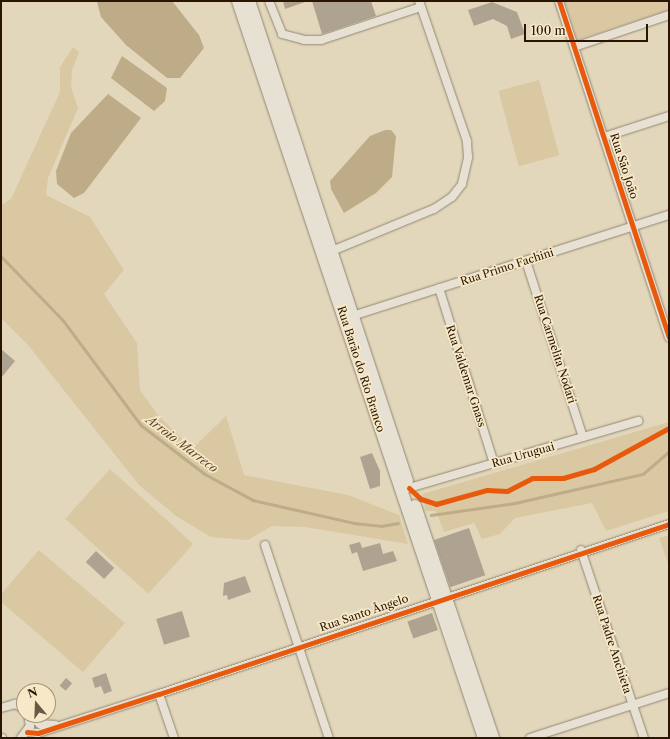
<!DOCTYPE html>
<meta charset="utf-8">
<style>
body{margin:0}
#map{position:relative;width:670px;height:739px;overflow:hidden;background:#e3d7bb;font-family:"Libre Caslon Text",serif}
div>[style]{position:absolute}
.green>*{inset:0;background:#d9c8a2;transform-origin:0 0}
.water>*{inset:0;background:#beac88}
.stream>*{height:2.5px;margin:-1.25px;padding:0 1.25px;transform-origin:1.25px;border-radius:1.25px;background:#beac88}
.building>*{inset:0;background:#ada390;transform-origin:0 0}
.roads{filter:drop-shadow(0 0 1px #908775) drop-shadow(0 0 1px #908775)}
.minor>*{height:8px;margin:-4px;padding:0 4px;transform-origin:4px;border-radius:4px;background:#e7e1d3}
.secondary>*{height:12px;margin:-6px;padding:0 6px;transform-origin:6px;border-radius:6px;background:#e7e1d3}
.cycleway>*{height:5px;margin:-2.5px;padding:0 2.5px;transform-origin:2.5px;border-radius:2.5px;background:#e8590c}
span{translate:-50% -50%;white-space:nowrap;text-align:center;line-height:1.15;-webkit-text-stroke:3.5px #f7e9c8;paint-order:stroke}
.street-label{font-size:11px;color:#291502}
.water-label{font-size:12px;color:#5e4a2f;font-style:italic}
.frame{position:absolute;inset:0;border:2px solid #291502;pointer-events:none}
.north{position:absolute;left:16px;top:683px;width:40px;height:40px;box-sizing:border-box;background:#f7e9c8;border:1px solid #a59479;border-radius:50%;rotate:341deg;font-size:11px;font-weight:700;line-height:16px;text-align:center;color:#291502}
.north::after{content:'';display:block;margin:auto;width:14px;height:18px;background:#6a5943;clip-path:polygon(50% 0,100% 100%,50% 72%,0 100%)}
.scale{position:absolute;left:524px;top:24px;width:124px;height:18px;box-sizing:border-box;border:2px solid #291502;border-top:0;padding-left:5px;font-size:12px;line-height:14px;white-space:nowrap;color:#291502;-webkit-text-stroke:3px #f7e9c8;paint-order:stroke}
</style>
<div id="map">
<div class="green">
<i style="clip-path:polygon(564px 1px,669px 1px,669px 10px,577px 40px)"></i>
<i style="clip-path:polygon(73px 47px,79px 52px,72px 70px,71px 87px,78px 108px,48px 178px,46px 195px,90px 217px,124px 270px,104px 294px,137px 343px,140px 390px,157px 414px,192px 449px,226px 416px,244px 475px,348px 495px,399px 515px,408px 544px,305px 527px,272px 526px,248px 540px,211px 537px,176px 516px,139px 485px,28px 345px,1px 318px,1px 205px,11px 199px,60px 92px,60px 67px)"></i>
<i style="left:539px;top:80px;width:78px;height:42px;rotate:75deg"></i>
<i style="clip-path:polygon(669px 422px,669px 511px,606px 531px,592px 503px,515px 518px,500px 534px,482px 539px,474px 523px,444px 532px,436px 511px,426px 511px,422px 494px)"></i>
<i style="left:110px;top:469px;width:112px;height:67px;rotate:42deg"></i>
<i style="clip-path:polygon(669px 535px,669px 566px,659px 538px)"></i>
<i style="clip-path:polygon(39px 550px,125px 623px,83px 672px,1px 602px,1px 594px)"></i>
</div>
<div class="water">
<i style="clip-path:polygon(172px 1px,199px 35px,204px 48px,180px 78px,167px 78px,126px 45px,101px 17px,97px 2px)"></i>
<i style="clip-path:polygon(122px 56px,167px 88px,165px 101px,154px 111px,111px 78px)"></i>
<i style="clip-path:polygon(108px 94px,141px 118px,84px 193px,74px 198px,57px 184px,56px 171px,71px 133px)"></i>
<i style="clip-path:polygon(385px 130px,391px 130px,396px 136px,392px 177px,376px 193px,344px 213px,331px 189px,330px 181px,370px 136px)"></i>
</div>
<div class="stream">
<i style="left:1px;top:256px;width:89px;rotate:45.9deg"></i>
<i style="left:63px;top:320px;width:131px;rotate:53.4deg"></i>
<i style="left:141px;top:425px;width:81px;rotate:37.4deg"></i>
<i style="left:205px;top:474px;width:55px;rotate:28.4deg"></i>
<i style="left:253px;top:500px;width:104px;rotate:12.8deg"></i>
<i style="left:354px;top:523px;width:27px;rotate:6deg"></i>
<i style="left:381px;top:526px;width:17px;rotate:-10deg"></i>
<i style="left:431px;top:515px;width:85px;rotate:-8.1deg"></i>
<i style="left:515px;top:503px;width:131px;rotate:-12.8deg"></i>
<i style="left:643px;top:474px;width:35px;rotate:-41deg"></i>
</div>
<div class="building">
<i style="clip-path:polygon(283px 1px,305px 1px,305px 2px,285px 9px)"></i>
<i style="clip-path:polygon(312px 1px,371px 1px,376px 16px,322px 34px)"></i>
<i style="clip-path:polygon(492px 2px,517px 12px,525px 34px,511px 39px,507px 26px,493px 19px,474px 26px,468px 10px)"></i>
<i style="clip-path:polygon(1px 349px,15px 361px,1px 378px)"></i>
<i style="clip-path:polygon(372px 453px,380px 471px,380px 486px,370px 489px,360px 457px)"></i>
<i style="left:469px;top:528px;width:50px;height:37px;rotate:71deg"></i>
<i style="clip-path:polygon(360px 542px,362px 548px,380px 543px,383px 554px,393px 551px,397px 561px,363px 571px,357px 552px,352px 554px,349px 545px)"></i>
<i style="left:96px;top:551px;width:25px;height:15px;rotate:43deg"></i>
<i style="clip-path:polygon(245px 576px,251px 592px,228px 600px,227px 595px,223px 596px,224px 583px)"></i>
<i style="left:182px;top:611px;width:27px;height:27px;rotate:73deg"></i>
<i style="left:432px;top:613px;width:18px;height:26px;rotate:71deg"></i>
<i style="clip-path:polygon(106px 673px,112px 691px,104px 694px,101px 686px,95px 688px,92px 678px)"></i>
<i style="left:66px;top:678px;width:8px;height:10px;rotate:40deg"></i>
</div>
<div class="roads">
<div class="minor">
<i style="left:269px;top:1px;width:35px;rotate:68deg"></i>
<i style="left:282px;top:34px;width:23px;rotate:15deg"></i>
<i style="left:304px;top:40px;width:17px"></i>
<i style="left:321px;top:40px;width:105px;rotate:-18.3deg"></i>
<i style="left:559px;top:1px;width:354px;rotate:71.9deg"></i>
<i style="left:574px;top:47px;width:100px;rotate:-18.6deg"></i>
<i style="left:604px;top:137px;width:68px;rotate:-17.9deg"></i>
<i style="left:327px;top:253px;width:116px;rotate:-22.4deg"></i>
<i style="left:434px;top:209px;width:22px;rotate:-34deg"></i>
<i style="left:452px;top:197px;width:16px;rotate:-52deg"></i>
<i style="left:462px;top:184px;width:28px;rotate:-77deg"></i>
<i style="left:468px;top:157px;width:16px;rotate:-94deg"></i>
<i style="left:467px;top:141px;width:148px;rotate:-108.9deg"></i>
<i style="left:526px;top:261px;width:185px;rotate:72.1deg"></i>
<i style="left:439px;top:288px;width:183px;rotate:72.6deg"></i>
<i style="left:349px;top:317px;width:336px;rotate:-17.7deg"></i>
<i style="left:409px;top:488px;width:239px;rotate:-16.3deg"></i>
<i style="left:265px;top:545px;width:203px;rotate:71.7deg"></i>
<i style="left:581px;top:550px;width:198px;rotate:71.5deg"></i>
<i style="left:159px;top:694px;width:46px;rotate:71.2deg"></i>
<i style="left:1px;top:708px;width:15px;rotate:-16deg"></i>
<i style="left:15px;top:704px;width:10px;rotate:29deg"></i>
<i style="left:29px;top:715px;width:14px;rotate:39deg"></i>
<i style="left:40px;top:724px;width:15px;rotate:4deg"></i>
<i style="left:27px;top:732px;width:11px;rotate:5deg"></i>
<i style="left:38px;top:733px;width:127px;rotate:-17.9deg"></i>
<i style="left:159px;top:694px;width:538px;rotate:-18.43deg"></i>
<i style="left:1px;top:738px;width:1px"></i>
<i style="left:21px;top:738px;width:15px;rotate:-53deg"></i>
<i style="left:30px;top:726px;width:11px;rotate:-100deg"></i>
<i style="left:530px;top:738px;width:146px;rotate:-17.9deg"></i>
</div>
<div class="secondary">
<i style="left:238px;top:1px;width:777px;rotate:71.54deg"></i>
<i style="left:249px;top:1px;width:505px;rotate:71.78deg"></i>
<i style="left:415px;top:506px;width:245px;rotate:71.4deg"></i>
</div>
</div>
<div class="cycleway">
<i style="left:559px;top:1px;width:354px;rotate:71.9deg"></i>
<i style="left:409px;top:488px;width:16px;rotate:43deg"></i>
<i style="left:421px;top:499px;width:16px;rotate:18deg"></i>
<i style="left:436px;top:504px;width:53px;rotate:-15.4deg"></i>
<i style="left:487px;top:490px;width:20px;rotate:3deg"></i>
<i style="left:507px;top:491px;width:28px;rotate:-27deg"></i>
<i style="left:532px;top:478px;width:31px"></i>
<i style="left:563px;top:478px;width:32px;rotate:-16deg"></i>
<i style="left:594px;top:469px;width:85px;rotate:-28.7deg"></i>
<i style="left:27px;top:732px;width:11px;rotate:5deg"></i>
<i style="left:38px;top:733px;width:127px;rotate:-17.9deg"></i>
<i style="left:159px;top:694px;width:538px;rotate:-18.43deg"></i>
</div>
<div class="street-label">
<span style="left:624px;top:166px;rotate:72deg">Rua São João</span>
<span style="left:507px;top:267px;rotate:-18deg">Rua Primo Fachini</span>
<span style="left:555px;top:349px;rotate:72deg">Rua Carmelita Nodari</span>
<span style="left:361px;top:369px;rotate:72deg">Rua Barão do Rio Branco</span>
<span style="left:466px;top:376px;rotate:72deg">Rua Valdemar Gnass</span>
<span style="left:523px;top:455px;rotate:-16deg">Rua Uruguai</span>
<span style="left:364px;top:613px;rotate:-19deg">Rua Santo Ângelo</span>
<span style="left:612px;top:644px;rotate:72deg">Rua Padre Anchieta</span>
</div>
<div class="water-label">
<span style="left:182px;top:444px;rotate:37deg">Arroio Marreco</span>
</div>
<div class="frame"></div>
<div class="north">N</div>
<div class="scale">100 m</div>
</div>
